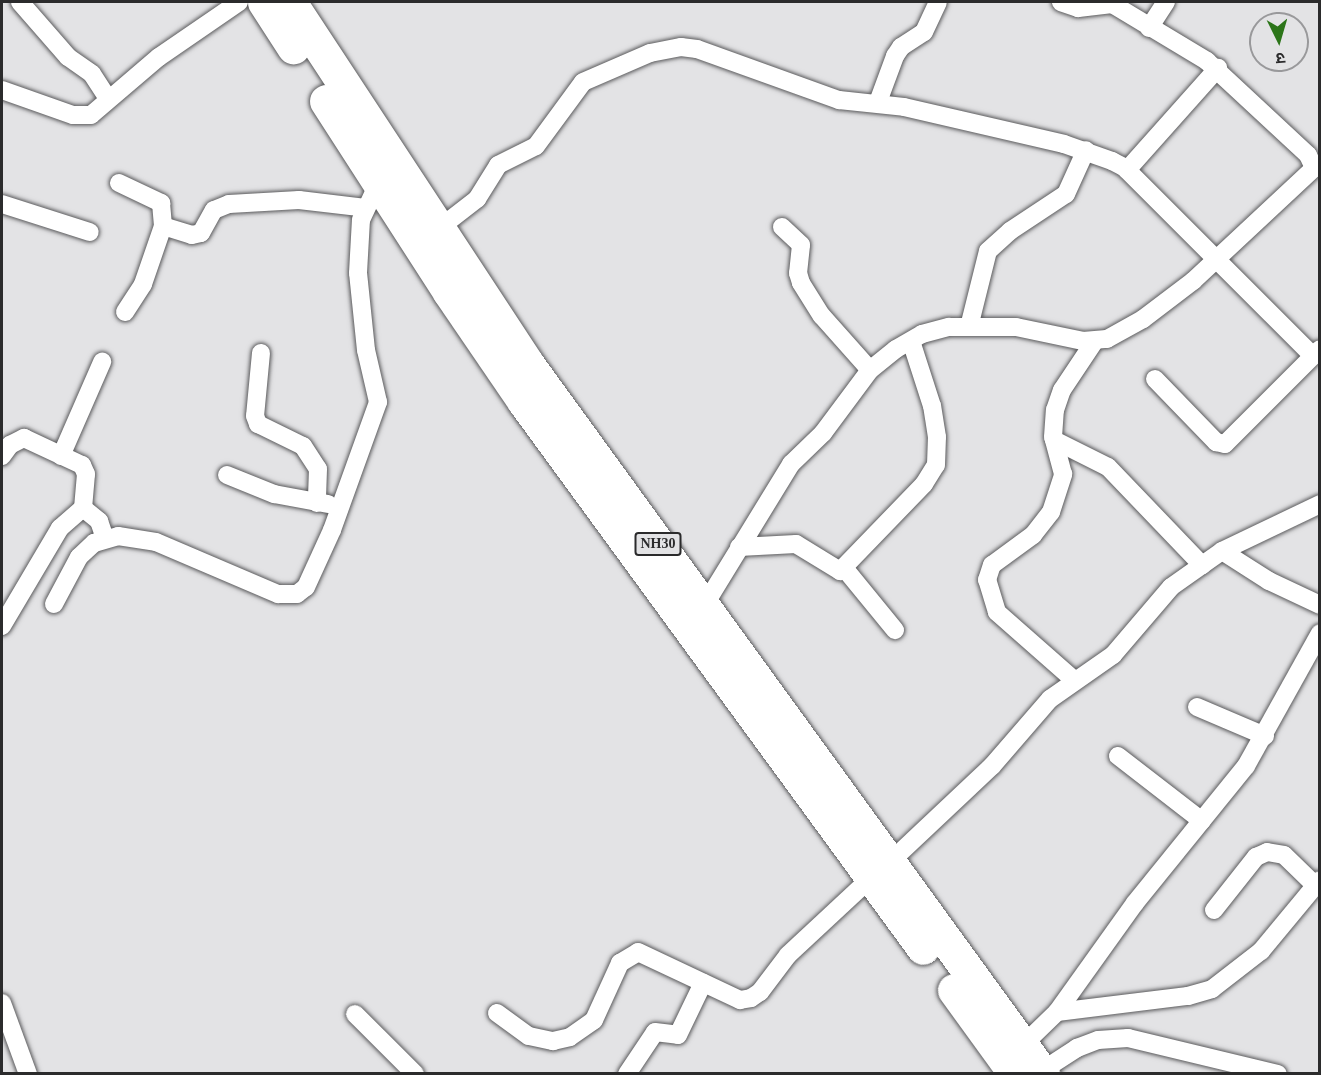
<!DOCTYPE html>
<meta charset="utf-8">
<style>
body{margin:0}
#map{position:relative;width:1321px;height:1075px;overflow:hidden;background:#e3e3e5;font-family:"Times New Roman","Noto Sans Devanagari",serif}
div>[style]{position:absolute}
.roads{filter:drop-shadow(0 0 2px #5a5a5c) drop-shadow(0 0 2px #5a5a5c)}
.street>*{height:18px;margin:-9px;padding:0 9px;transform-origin:9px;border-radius:9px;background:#fff}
.highway>*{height:33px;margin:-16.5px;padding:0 16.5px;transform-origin:16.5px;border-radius:16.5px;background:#fff}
span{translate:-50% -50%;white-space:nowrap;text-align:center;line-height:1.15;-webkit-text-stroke:6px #e3e3e5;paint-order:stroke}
.shield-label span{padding:2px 4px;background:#e3e3e5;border:2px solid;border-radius:4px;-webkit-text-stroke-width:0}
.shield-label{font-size:14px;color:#2b2b2c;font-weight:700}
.frame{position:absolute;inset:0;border:3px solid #2b2b2c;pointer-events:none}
.north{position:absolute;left:1249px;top:12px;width:60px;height:60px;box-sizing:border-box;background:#e3e3e5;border:2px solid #99999b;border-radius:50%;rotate:175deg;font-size:16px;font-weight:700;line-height:24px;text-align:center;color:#2b2b2c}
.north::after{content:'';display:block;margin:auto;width:21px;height:27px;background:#2c7519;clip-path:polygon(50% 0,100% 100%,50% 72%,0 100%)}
</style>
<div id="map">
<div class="roads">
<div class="street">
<i style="left:20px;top:2px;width:73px;rotate:48.9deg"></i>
<i style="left:68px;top:57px;width:29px;rotate:35deg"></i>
<i style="left:92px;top:74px;width:30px;rotate:57deg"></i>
<i style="left:1149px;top:28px;width:31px;rotate:-57deg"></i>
<i style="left:2px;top:90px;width:75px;rotate:19.4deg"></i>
<i style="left:73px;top:115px;width:18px"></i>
<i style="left:91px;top:115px;width:89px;rotate:-40.5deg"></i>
<i style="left:159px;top:57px;width:97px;rotate:-34.5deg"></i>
<i style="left:878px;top:102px;width:49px;rotate:-69.7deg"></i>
<i style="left:895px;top:56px;width:11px;rotate:-56deg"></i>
<i style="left:901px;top:47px;width:27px;rotate:-33deg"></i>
<i style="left:924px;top:32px;width:33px;rotate:-65deg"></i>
<i style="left:1127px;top:170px;width:137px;rotate:-48.3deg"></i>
<i style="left:119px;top:183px;width:47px;rotate:25.5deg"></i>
<i style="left:161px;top:203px;width:23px;rotate:85deg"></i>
<i style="left:163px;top:226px;width:30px;rotate:17deg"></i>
<i style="left:192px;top:235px;width:9px;rotate:-13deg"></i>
<i style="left:201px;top:233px;width:26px;rotate:-61deg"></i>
<i style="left:214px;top:210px;width:16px;rotate:-22deg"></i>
<i style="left:229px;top:204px;width:70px;rotate:-3.3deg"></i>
<i style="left:299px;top:200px;width:67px;rotate:6.8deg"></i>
<i style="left:2px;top:204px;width:92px;rotate:17.7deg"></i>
<i style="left:782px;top:227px;width:26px;rotate:43deg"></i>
<i style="left:801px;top:245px;width:28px;rotate:96deg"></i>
<i style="left:798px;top:273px;width:10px;rotate:73deg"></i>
<i style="left:801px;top:283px;width:39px;rotate:58deg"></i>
<i style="left:822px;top:316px;width:72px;rotate:48.4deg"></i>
<i style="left:437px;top:230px;width:51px;rotate:-37.8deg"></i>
<i style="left:477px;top:199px;width:40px;rotate:-58deg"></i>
<i style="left:498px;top:165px;width:42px;rotate:-26.6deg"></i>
<i style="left:536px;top:146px;width:79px;rotate:-53.7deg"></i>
<i style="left:583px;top:82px;width:73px;rotate:-23.4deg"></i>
<i style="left:650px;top:53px;width:32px;rotate:-11deg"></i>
<i style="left:681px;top:47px;width:16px;rotate:7deg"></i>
<i style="left:697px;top:49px;width:151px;rotate:19.8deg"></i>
<i style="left:839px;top:100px;width:65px;rotate:6.1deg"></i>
<i style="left:904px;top:107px;width:164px;rotate:13deg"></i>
<i style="left:1064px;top:144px;width:51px;rotate:19.5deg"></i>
<i style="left:1112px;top:161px;width:13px;rotate:27deg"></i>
<i style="left:1124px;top:167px;width:267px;rotate:45deg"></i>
<i style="left:125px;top:312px;width:33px;rotate:-57deg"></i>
<i style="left:143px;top:284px;width:61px;rotate:-71deg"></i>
<i style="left:969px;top:327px;width:78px;rotate:-76deg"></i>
<i style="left:988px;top:251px;width:30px;rotate:-42deg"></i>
<i style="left:1010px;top:231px;width:67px;rotate:-33.5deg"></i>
<i style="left:1066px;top:194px;width:48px;rotate:-65.6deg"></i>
<i style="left:261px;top:353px;width:63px;rotate:95.4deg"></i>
<i style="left:255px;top:416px;width:9px;rotate:69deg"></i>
<i style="left:258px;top:424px;width:50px;rotate:26.1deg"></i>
<i style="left:303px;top:446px;width:27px;rotate:57deg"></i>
<i style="left:318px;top:469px;width:34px;rotate:92deg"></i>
<i style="left:1155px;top:379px;width:88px;rotate:45.9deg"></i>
<i style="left:1216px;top:442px;width:9px;rotate:13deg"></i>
<i style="left:1225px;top:444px;width:134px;rotate:-45deg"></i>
<i style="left:1054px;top:440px;width:60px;rotate:26.6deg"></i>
<i style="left:1108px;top:467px;width:136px;rotate:46.2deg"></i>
<i style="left:2px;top:456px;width:14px;rotate:-54deg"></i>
<i style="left:10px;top:445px;width:16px;rotate:-27deg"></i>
<i style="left:24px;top:438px;width:64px;rotate:25deg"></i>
<i style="left:82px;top:465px;width:10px;rotate:66deg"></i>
<i style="left:86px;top:474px;width:34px;rotate:95deg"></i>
<i style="left:83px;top:508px;width:21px;rotate:39deg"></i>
<i style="left:99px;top:521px;width:18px;rotate:71deg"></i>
<i style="left:61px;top:456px;width:103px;rotate:-66.4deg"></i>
<i style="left:227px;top:475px;width:51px;rotate:22deg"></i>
<i style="left:274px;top:494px;width:55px;rotate:10.5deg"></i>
<i style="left:739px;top:547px;width:57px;rotate:-3deg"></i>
<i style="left:796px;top:544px;width:52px;rotate:31.5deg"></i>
<i style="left:840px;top:571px;width:121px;rotate:-46deg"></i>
<i style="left:924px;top:484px;width:22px;rotate:-58deg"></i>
<i style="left:936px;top:465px;width:28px;rotate:-88deg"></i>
<i style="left:937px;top:437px;width:31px;rotate:-99deg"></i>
<i style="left:932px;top:406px;width:68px;rotate:-107.9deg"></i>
<i style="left:1222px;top:551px;width:56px;rotate:32.6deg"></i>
<i style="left:1269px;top:581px;width:56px;rotate:25.2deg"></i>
<i style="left:845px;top:569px;width:79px;rotate:50.7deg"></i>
<i style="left:54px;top:604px;width:53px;rotate:-62deg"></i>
<i style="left:79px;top:557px;width:21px;rotate:-43deg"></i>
<i style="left:94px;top:543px;width:25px;rotate:-16deg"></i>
<i style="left:118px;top:536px;width:38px;rotate:9deg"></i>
<i style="left:156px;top:542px;width:133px;rotate:23.1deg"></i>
<i style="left:278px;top:594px;width:19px"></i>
<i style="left:297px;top:594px;width:11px;rotate:-38deg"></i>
<i style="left:306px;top:587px;width:63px;rotate:-65.5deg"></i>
<i style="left:332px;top:530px;width:136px;rotate:-70.2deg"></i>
<i style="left:378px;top:402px;width:53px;rotate:-103deg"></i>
<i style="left:366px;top:350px;width:77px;rotate:-95.9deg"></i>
<i style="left:358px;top:273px;width:53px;rotate:-86.8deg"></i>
<i style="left:361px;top:220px;width:40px;rotate:-65deg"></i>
<i style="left:704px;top:606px;width:167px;rotate:-58.5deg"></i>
<i style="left:791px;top:464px;width:45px;rotate:-44.1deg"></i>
<i style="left:823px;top:433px;width:79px;rotate:-53.3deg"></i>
<i style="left:870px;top:370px;width:33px;rotate:-39deg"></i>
<i style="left:896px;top:349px;width:30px;rotate:-30deg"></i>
<i style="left:922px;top:334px;width:28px;rotate:-15deg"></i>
<i style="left:949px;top:327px;width:67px"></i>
<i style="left:1016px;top:327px;width:68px;rotate:11.8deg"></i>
<i style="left:1083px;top:341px;width:24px;rotate:-5deg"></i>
<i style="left:1107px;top:339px;width:41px;rotate:-29.1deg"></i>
<i style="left:1143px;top:319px;width:63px;rotate:-37.2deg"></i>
<i style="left:1193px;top:281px;width:166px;rotate:-43deg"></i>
<i style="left:1314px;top:168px;width:14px;rotate:-115deg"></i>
<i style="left:1308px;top:155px;width:138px;rotate:-137.1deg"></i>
<i style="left:1207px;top:61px;width:111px;rotate:-149deg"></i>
<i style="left:1112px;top:4px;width:34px;rotate:173deg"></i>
<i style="left:1078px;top:8px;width:18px;rotate:-161deg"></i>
<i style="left:2px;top:626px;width:114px;rotate:-59.4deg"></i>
<i style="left:60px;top:528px;width:30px;rotate:-41deg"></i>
<i style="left:1074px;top:680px;width:103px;rotate:-138.6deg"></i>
<i style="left:997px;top:612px;width:34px;rotate:-107deg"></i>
<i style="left:987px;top:580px;width:16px;rotate:-72deg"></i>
<i style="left:992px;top:565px;width:51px;rotate:-36.2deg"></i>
<i style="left:1033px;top:535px;width:29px;rotate:-52deg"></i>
<i style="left:1051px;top:512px;width:40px;rotate:-72deg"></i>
<i style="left:1063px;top:474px;width:38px;rotate:-105deg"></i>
<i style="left:1053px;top:437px;width:27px;rotate:-86deg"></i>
<i style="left:1055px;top:410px;width:21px;rotate:-71deg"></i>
<i style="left:1062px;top:390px;width:58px;rotate:-56.3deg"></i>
<i style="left:1197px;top:707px;width:74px;rotate:23.1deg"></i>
<i style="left:1118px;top:756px;width:106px;rotate:37.7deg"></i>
<i style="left:889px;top:863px;width:141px;rotate:-43.3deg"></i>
<i style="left:992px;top:766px;width:89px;rotate:-49.1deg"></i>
<i style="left:1050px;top:699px;width:77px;rotate:-34.9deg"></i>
<i style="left:1113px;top:655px;width:89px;rotate:-49.5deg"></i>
<i style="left:1171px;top:587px;width:62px;rotate:-35.2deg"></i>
<i style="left:1222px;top:551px;width:109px;rotate:-25.6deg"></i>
<i style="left:1214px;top:910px;width:68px;rotate:-51.6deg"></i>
<i style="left:1256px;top:857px;width:12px;rotate:-24deg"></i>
<i style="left:1267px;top:852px;width:17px;rotate:10deg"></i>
<i style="left:1284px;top:855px;width:43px;rotate:44.1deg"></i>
<i style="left:2px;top:1003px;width:76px;rotate:69.9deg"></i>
<i style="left:1057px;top:1012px;width:132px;rotate:-7deg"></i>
<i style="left:1188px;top:996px;width:25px;rotate:-16deg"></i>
<i style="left:1212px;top:989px;width:62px;rotate:-37.8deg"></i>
<i style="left:1261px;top:951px;width:92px;rotate:-50.3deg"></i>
<i style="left:497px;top:1013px;width:39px;rotate:36deg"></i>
<i style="left:529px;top:1036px;width:25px;rotate:12deg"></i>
<i style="left:553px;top:1041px;width:17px;rotate:-13deg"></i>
<i style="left:570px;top:1037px;width:29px;rotate:-35deg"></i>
<i style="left:594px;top:1020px;width:63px;rotate:-65.5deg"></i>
<i style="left:620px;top:963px;width:21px;rotate:-31deg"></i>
<i style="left:638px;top:952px;width:113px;rotate:25.2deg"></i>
<i style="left:740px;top:1000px;width:11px;rotate:-10deg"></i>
<i style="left:751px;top:998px;width:11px;rotate:-34deg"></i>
<i style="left:760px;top:992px;width:46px;rotate:-52.9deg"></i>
<i style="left:788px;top:955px;width:113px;rotate:-42.9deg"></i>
<i style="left:355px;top:1014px;width:85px;rotate:45deg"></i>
<i style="left:1023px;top:1045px;width:47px;rotate:-44.1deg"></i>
<i style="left:1057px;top:1012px;width:134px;rotate:-54.4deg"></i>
<i style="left:1135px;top:903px;width:176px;rotate:-51deg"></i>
<i style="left:1246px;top:766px;width:152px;rotate:-60.9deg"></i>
<i style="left:627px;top:1074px;width:50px;rotate:-56.3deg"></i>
<i style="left:655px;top:1032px;width:23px;rotate:7deg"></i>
<i style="left:678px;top:1035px;width:58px;rotate:-64.3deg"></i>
<i style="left:1037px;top:1074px;width:48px;rotate:-33deg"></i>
<i style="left:1077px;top:1048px;width:22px;rotate:-21deg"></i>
<i style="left:1098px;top:1040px;width:30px;rotate:-4deg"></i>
<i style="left:1128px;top:1038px;width:154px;rotate:13.5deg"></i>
</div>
<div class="highway">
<i style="left:264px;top:2px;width:54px;rotate:57.2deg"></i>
<i style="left:290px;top:2px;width:432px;rotate:56.7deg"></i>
<i style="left:527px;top:363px;width:879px;rotate:54.03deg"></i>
<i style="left:326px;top:101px;width:227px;rotate:57.2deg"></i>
<i style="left:449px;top:292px;width:133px;rotate:55.7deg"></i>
<i style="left:524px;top:402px;width:676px;rotate:53.84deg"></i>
<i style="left:954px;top:990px;width:104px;rotate:54deg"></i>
</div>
</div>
<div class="shield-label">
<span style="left:658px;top:544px">NH30</span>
</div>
<div class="frame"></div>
<div class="north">उ</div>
</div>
